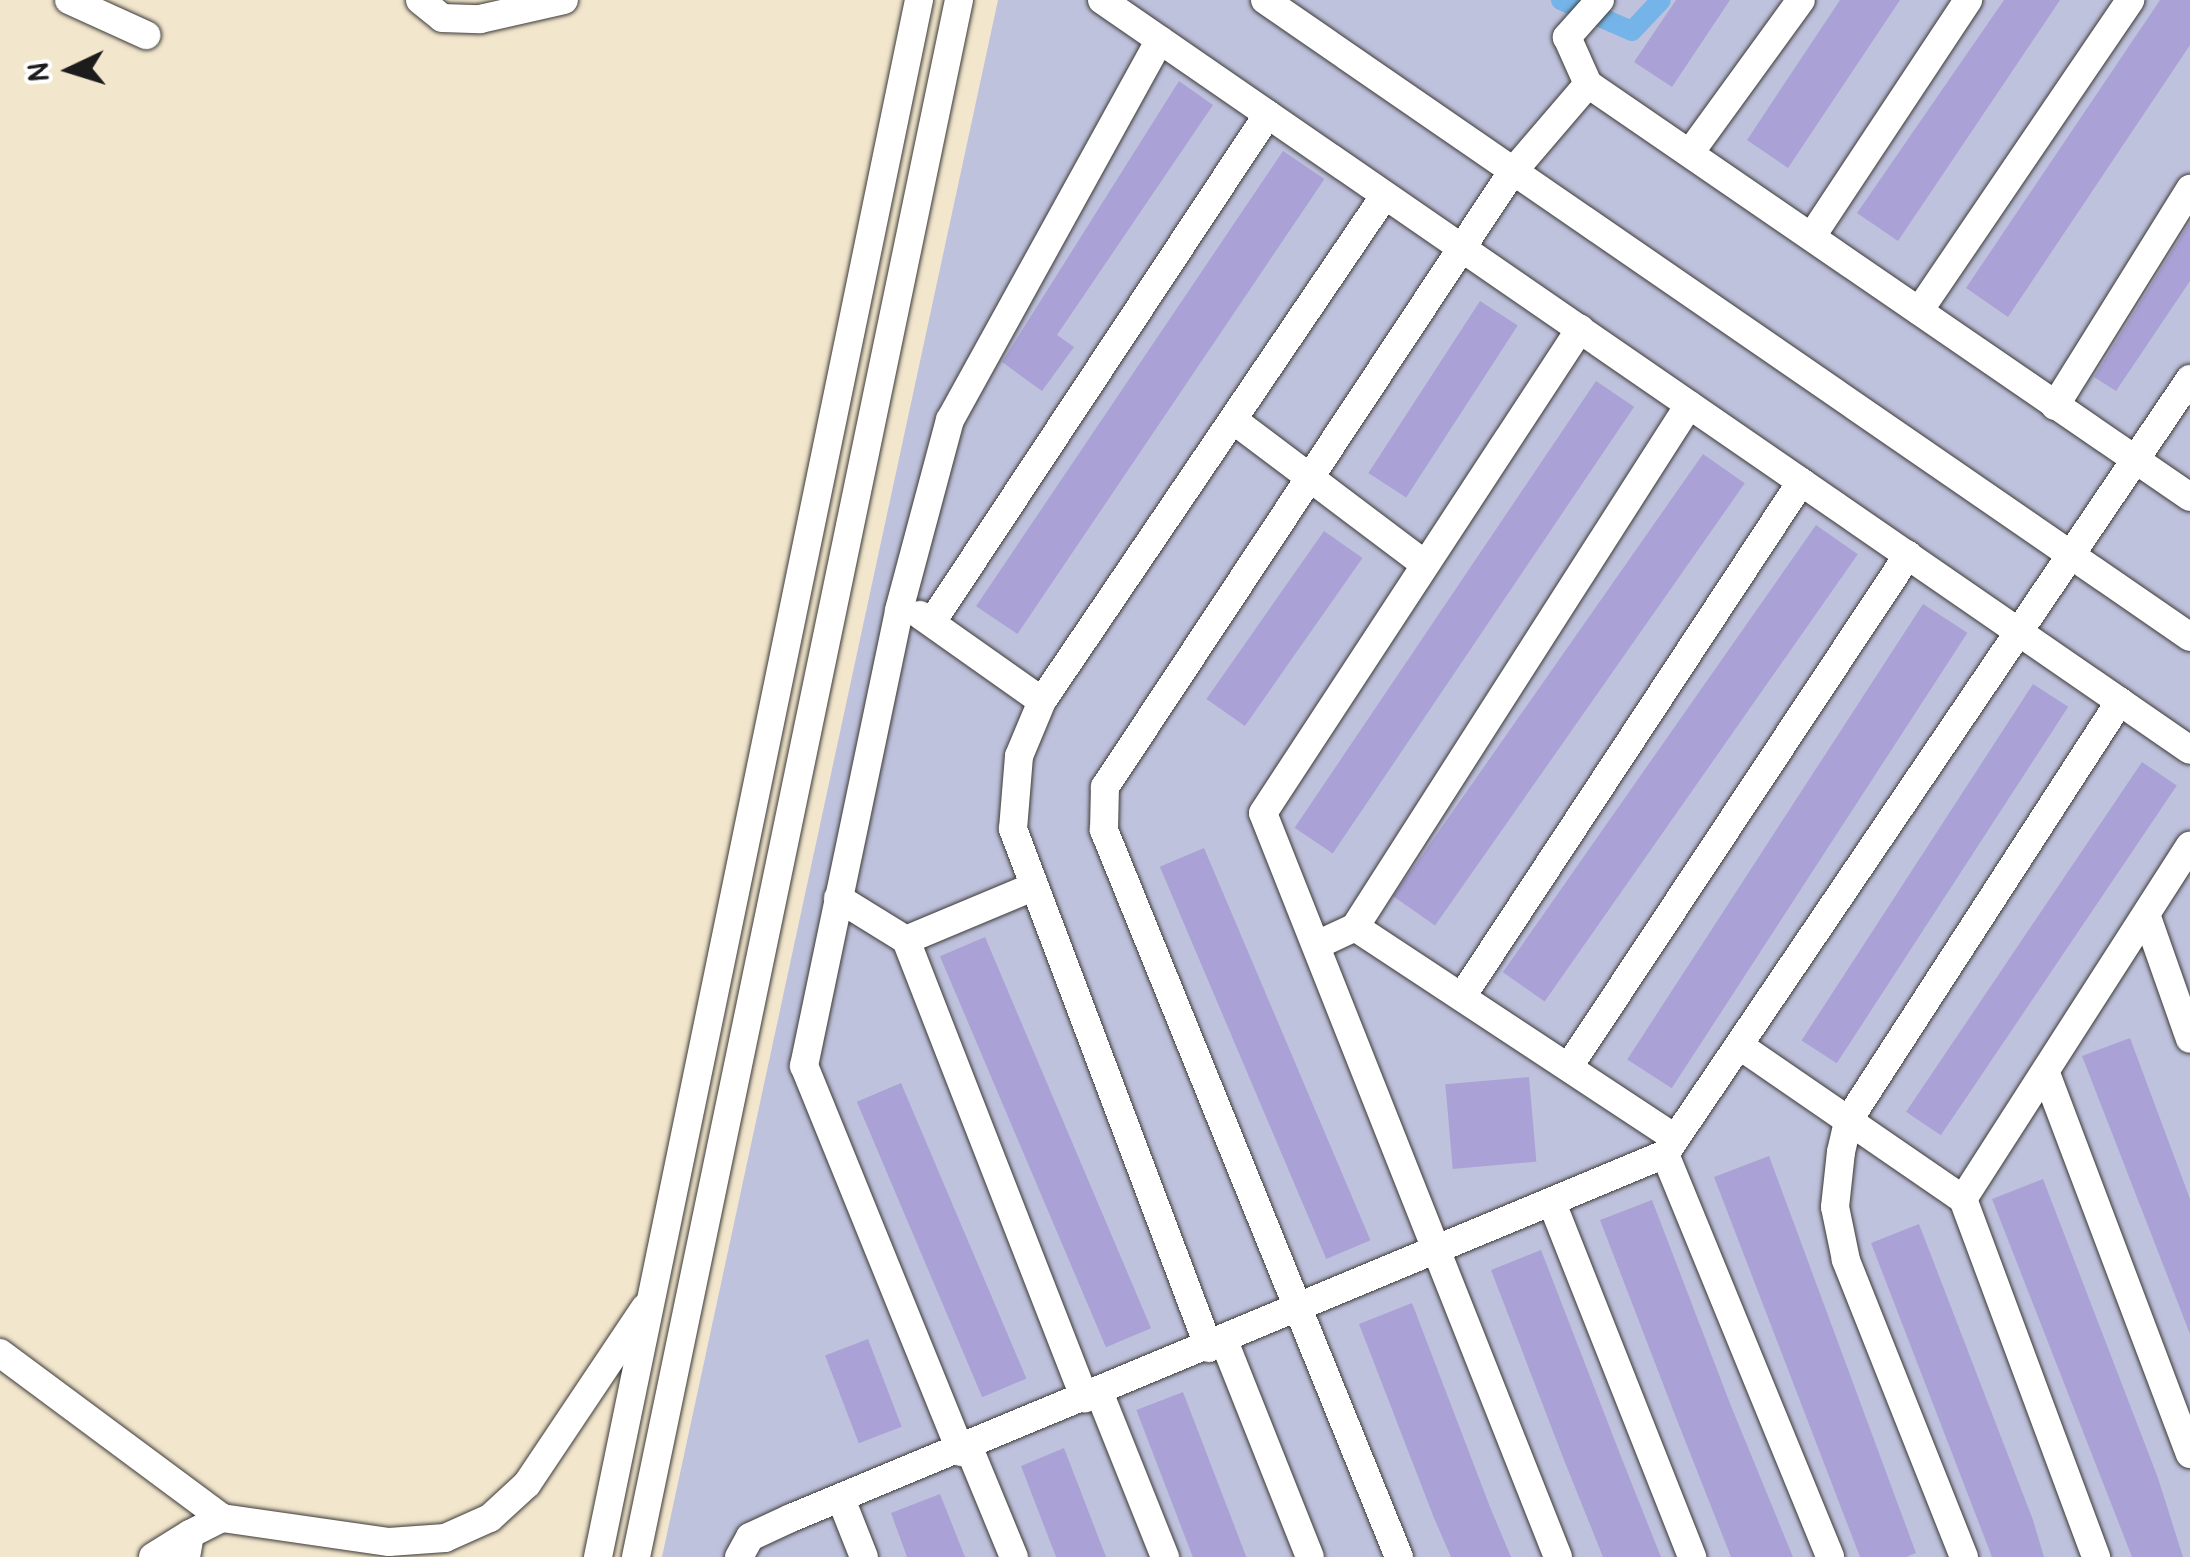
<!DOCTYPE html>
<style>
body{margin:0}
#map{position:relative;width:2190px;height:1557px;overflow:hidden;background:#f2e6cd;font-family:Pangolin,sans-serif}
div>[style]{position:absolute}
.industrial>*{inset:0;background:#bfc2dd}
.canal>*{height:20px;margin:-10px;padding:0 10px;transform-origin:10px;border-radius:10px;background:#74b4e8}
.building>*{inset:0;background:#aaa2d6;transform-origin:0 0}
.roads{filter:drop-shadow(0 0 2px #3c3a37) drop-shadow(0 0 2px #3c3a37)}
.minor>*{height:28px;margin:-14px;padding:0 14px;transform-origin:14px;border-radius:14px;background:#fff}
span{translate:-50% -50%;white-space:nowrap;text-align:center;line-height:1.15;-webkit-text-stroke:8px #fff;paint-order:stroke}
.north{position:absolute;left:20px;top:20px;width:100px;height:100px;-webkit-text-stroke:8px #fff;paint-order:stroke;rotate:266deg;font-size:28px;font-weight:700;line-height:40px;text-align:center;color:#1c1c1c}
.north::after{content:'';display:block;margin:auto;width:35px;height:45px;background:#1c1c1c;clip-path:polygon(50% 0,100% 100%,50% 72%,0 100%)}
</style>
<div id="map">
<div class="industrial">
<i style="clip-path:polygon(998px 0,2190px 0,2190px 1557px,662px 1557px)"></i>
</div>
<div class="canal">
<i style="left:1561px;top:0;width:77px;rotate:23.6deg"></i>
<i style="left:1632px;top:31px;width:42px;rotate:-46.9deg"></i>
</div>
<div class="building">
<i style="clip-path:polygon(1676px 0,1730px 0,1672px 87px,1634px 62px)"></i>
<i style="clip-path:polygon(1840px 0,1900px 0,1788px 168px,1747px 140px)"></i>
<i style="clip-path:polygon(2004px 0,2060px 0,1898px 241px,1857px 213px)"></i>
<i style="clip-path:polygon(2160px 0,2190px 0,2190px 45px,2008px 317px,1966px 288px)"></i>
<i style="clip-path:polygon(1179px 81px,1213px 105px,1057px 335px,1074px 347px,1042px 391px,1002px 362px)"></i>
<i style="left:1283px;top:151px;width:50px;height:549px;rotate:34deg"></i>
<i style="clip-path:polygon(2190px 222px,2190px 281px,2116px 391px,2094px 377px)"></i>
<i style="left:1480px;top:301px;width:45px;height:205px;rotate:33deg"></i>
<i style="left:1596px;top:381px;width:46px;height:539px;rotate:34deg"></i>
<i style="left:1703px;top:454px;width:51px;height:540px;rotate:35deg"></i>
<i style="left:1816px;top:525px;width:51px;height:546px;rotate:35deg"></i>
<i style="left:1324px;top:531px;width:47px;height:205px;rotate:35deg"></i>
<i style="left:1923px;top:604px;width:53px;height:543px;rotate:33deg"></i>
<i style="left:2033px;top:684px;width:42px;height:425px;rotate:33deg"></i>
<i style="left:2142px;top:762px;width:42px;height:422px;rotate:34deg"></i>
<i style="left:1204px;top:848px;width:426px;height:48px;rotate:67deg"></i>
<i style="left:985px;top:937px;width:425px;height:49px;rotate:67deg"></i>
<i style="clip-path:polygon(2130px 1038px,2190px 1199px,2190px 1334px,2082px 1056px)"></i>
<i style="left:1529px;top:1077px;width:85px;height:84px;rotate:85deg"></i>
<i style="left:901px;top:1083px;width:321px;height:48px;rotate:67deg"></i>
<i style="clip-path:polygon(1769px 1156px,1916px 1553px,1906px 1557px,1860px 1557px,1714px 1177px)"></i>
<i style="clip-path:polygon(2043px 1179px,2158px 1478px,2183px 1557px,2132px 1557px,1992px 1199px)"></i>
<i style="clip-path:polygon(1652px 1200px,1731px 1406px,1793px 1557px,1731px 1557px,1675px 1415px,1600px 1220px)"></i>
<i style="clip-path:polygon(1919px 1224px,2033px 1520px,2044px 1557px,1992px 1557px,1871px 1243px)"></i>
<i style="clip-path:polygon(1541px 1250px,1620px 1454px,1661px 1557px,1603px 1557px,1564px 1460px,1491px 1270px)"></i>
<i style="clip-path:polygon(1412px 1303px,1490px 1507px,1511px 1557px,1451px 1557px,1434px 1518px,1359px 1324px)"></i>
<i style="left:868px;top:1339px;width:94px;height:46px;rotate:69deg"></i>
<i style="left:1183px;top:1392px;width:177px;height:50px;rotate:69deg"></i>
<i style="clip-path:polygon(1064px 1448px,1106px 1557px,1056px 1557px,1021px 1466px)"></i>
<i style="clip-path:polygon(940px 1494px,965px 1557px,907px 1557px,891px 1513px)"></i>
</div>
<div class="roads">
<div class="minor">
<i style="left:69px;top:0;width:85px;rotate:24.4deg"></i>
<i style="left:420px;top:0;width:28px;rotate:39deg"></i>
<i style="left:442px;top:18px;width:38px;rotate:2deg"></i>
<i style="left:480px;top:19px;width:86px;rotate:-12.7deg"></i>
<i style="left:1102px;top:0;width:1321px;rotate:34.58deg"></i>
<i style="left:1265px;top:0;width:1123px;rotate:34.55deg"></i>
<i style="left:1600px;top:0;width:50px;rotate:131.7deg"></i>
<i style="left:1567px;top:37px;width:51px;rotate:65.9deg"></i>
<i style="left:1588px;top:84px;width:730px;rotate:34.45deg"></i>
<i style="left:1692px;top:150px;width:185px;rotate:-54deg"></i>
<i style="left:1812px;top:236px;width:283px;rotate:-56.5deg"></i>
<i style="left:1919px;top:311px;width:376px;rotate:-55.8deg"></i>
<i style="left:2055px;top:406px;width:256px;rotate:-58.1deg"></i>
<i style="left:1236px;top:422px;width:233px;rotate:37deg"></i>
<i style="left:920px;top:615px;width:149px;rotate:35.2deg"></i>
<i style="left:934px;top:619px;width:605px;rotate:-56.52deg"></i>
<i style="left:838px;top:898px;width:80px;rotate:31.7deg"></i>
<i style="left:906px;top:940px;width:492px;rotate:68.7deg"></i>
<i style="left:2147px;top:917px;width:129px;rotate:70.6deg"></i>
<i style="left:1355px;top:927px;width:620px;rotate:-57.39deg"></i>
<i style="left:906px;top:940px;width:138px;rotate:-22.7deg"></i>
<i style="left:1319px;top:944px;width:40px;rotate:-25deg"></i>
<i style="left:1355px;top:927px;width:383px;rotate:33.4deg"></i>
<i style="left:1465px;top:992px;width:611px;rotate:-56.62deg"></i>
<i style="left:1740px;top:1046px;width:270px;rotate:34.5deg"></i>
<i style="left:1963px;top:1199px;width:420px;rotate:-57.3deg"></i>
<i style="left:1570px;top:1065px;width:612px;rotate:-56.47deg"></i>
<i style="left:2047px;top:1076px;width:404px;rotate:69.3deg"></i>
<i style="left:1665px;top:1154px;width:435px;rotate:67.7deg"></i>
<i style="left:1963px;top:1199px;width:382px;rotate:69.6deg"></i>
<i style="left:1552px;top:1203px;width:381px;rotate:68.4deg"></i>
<i style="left:1224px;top:1341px;width:232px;rotate:68.3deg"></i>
<i style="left:1209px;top:1348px;width:555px;rotate:-110.69deg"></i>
<i style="left:1013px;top:829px;width:73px;rotate:-85.3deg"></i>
<i style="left:1019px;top:756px;width:60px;rotate:-67.3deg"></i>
<i style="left:1042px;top:701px;width:611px;rotate:-55.87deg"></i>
<i style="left:0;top:1353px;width:277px;rotate:36.6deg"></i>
<i style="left:222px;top:1518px;width:169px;rotate:8.2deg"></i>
<i style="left:389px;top:1542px;width:56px;rotate:-4.1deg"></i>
<i style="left:445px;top:1538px;width:49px;rotate:-24deg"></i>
<i style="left:490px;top:1518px;width:50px;rotate:-42.6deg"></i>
<i style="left:527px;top:1484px;width:212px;rotate:-56.2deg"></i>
<i style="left:1099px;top:1392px;width:178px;rotate:68.2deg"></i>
<i style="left:969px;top:1448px;width:118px;rotate:67.6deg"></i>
<i style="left:961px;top:1452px;width:417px;rotate:-112.1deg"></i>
<i style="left:804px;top:1066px;width:466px;rotate:-78.2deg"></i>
<i style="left:899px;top:610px;width:197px;rotate:-75deg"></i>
<i style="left:950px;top:420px;width:434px;rotate:-61.1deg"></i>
<i style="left:841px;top:1499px;width:62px;rotate:68.4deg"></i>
<i style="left:153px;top:1557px;width:44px;rotate:-31.9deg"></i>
<i style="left:186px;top:1557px;width:23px;rotate:-80deg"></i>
<i style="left:190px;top:1534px;width:36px;rotate:-27deg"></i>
<i style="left:598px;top:1557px;width:1590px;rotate:-78.35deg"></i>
<i style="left:636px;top:1557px;width:1590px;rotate:-78.28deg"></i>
<i style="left:739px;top:1557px;width:23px;rotate:-61deg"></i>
<i style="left:750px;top:1537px;width:45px;rotate:-24.9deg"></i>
<i style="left:791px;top:1518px;width:947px;rotate:-22.61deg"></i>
<i style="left:1665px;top:1154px;width:936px;rotate:-55.89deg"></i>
<i style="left:1399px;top:1557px;width:785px;rotate:-112.09deg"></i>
<i style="left:1104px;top:830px;width:43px;rotate:-88.7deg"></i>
<i style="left:1105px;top:787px;width:734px;rotate:-56.5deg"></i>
<i style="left:1510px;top:175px;width:120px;rotate:-49.4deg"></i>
<i style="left:1558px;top:1557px;width:800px;rotate:-111.63deg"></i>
<i style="left:1263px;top:813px;width:579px;rotate:-56.78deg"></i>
<i style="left:1964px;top:1557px;width:320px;rotate:-111.7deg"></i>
<i style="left:1846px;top:1260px;width:54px;rotate:-101.7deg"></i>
<i style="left:1835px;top:1207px;width:55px;rotate:-83.8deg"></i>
<i style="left:1841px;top:1152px;width:32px;rotate:-77deg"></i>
<i style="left:1848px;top:1121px;width:500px;rotate:-57.07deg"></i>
</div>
</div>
<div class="north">N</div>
</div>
